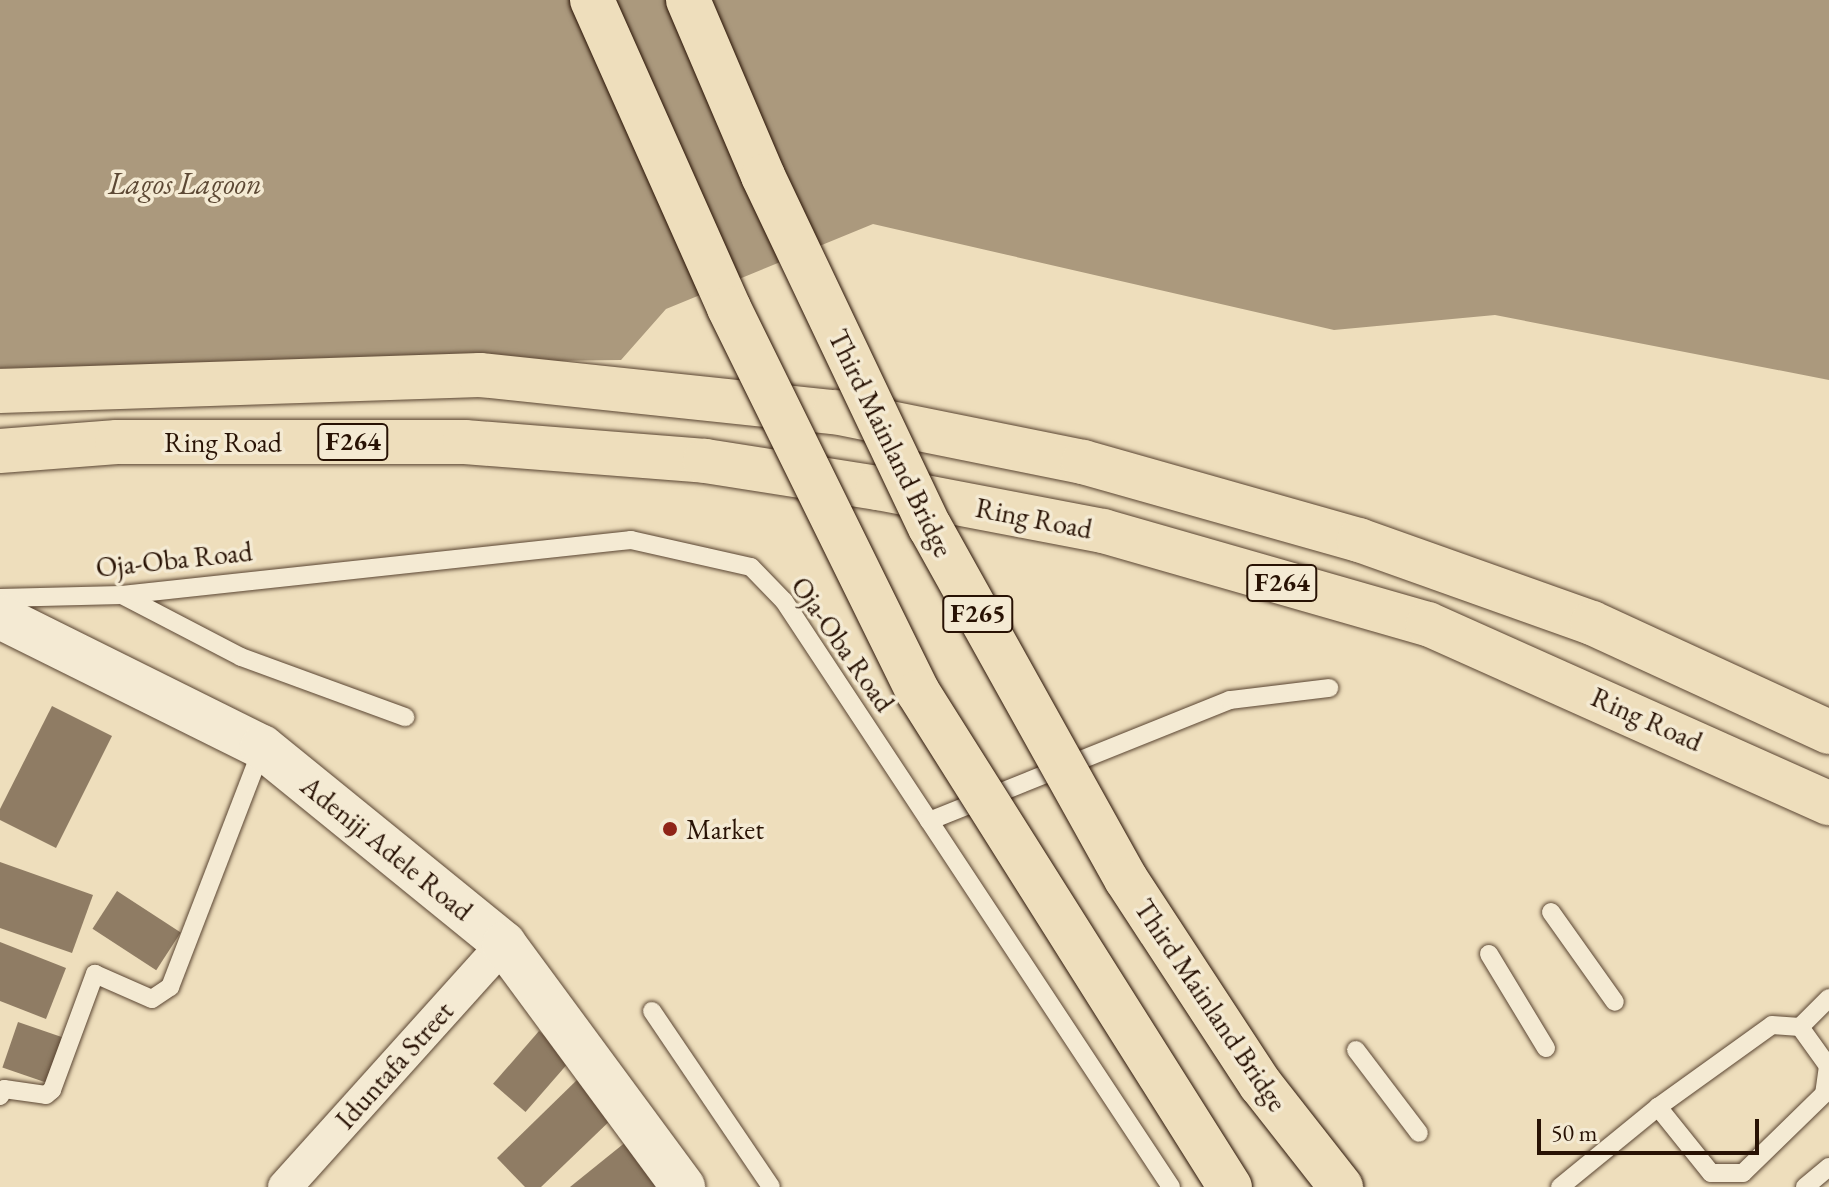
<!DOCTYPE html>
<style>
body{margin:0}
#map{position:relative;width:1829px;height:1187px;overflow:hidden;background:#eedebc;font-family:"EB Garamond",serif}
div>[style]{position:absolute}
.water>*{inset:0;background:#ab997d}
.building>*{inset:0;background:#8f7c64;transform-origin:0 0}
.roads{filter:drop-shadow(0 0 2px #5a4532) drop-shadow(0 0 2px #5a4532)}
.lane>*{height:18px;margin:-9px;padding:0 9px;transform-origin:9px;border-radius:9px;background:#f4ead3}
.street>*{height:34px;margin:-17px;padding:0 17px;transform-origin:17px;border-radius:17px;background:#f4ead3}
.secondary>*{height:44px;margin:-22px;padding:0 22px;transform-origin:22px;border-radius:22px;background:#f4ead3}
.primary>*{height:44px;margin:-22px;padding:0 22px;transform-origin:22px;border-radius:22px;background:#eedebc}
.bridges{filter:drop-shadow(0 0 2px #281204) drop-shadow(0 0 2px #281204)}
.highway-bridge>*{height:44px;margin:-22px;padding:0 22px;transform-origin:22px;border-radius:22px;background:#eedebc}
.dots>*{width:22px;height:22px;translate:-50% -50%;box-sizing:border-box;border:4px solid #f4ead3;border-radius:50%}
span{translate:-50% -50%;white-space:nowrap;text-align:center;line-height:1.15;-webkit-text-stroke:7px #f4ead3;paint-order:stroke}
.shield-label span{padding:2px 6px;background:#f4ead3;border:2px solid;border-radius:6px;-webkit-text-stroke-width:0}
.shield-label{font-size:26px;color:#281204;font-weight:700}
.street-label{font-size:28px;color:#281204}
.poi-label{font-size:28px;color:#281204}
.left{translate:0 -50%;text-align:left}
.water-label{font-size:30px;color:#5c4834;font-style:italic}
.scale{position:absolute;left:1537px;top:1119px;width:222px;height:36px;box-sizing:border-box;border:4px solid #281204;border-top:0;padding-left:10px;font-size:24px;line-height:28px;white-space:nowrap;color:#281204;-webkit-text-stroke:6px #f4ead3;paint-order:stroke}
</style>
<div id="map">
<div class="water">
<i style="clip-path:polygon(0 0,1829px 0,1829px 380px,1495px 315px,1334px 330px,873px 224px,666px 309px,621px 360px,0 368px)"></i>
</div>
<div class="building">
<i style="clip-path:polygon(52px 706px,112px 736px,56px 848px,0 820px,0 809px)"></i>
<i style="clip-path:polygon(0 862px,93px 895px,72px 953px,0 928px)"></i>
<i style="left:117px;top:891px;width:76px;height:45px;rotate:33deg"></i>
<i style="clip-path:polygon(0 942px,66px 968px,46px 1019px,0 1001px)"></i>
<i style="left:18px;top:1022px;width:50px;height:48px;rotate:19deg"></i>
<i style="left:539px;top:1031px;width:43px;height:70px;rotate:41deg"></i>
<i style="clip-path:polygon(580px 1077px,617px 1114px,541px 1187px,525px 1187px,497px 1158px)"></i>
<i style="clip-path:polygon(632px 1137px,673px 1187px,570px 1187px)"></i>
</div>
<div class="roads">
<div class="lane">
<i style="left:122px;top:595px;width:134px;rotate:27.5deg"></i>
<i style="left:241px;top:657px;width:175px;rotate:20.1deg"></i>
<i style="left:0;top:598px;width:122px;rotate:-1.4deg"></i>
<i style="left:122px;top:595px;width:512px;rotate:-6.17deg"></i>
<i style="left:631px;top:540px;width:123px;rotate:12.7deg"></i>
<i style="left:751px;top:567px;width:47px;rotate:45.9deg"></i>
<i style="left:784px;top:601px;width:702px;rotate:56.56deg"></i>
<i style="left:929px;top:821px;width:324px;rotate:-21.9deg"></i>
<i style="left:1230px;top:700px;width:100px;rotate:-6.9deg"></i>
<i style="left:1551px;top:912px;width:110px;rotate:54.6deg"></i>
<i style="left:1489px;top:954px;width:110px;rotate:58.8deg"></i>
<i style="left:652px;top:1011px;width:212px;rotate:55.9deg"></i>
<i style="left:1800px;top:1027px;width:41px;rotate:-45deg"></i>
<i style="left:1356px;top:1050px;width:104px;rotate:52.8deg"></i>
<i style="left:0;top:1096px;width:8px;rotate:-60deg"></i>
<i style="left:4px;top:1089px;width:42px;rotate:8.1deg"></i>
<i style="left:46px;top:1095px;width:8px;rotate:-40deg"></i>
<i style="left:52px;top:1090px;width:124px;rotate:-69.7deg"></i>
<i style="left:95px;top:974px;width:62px;rotate:23.7deg"></i>
<i style="left:152px;top:999px;width:22px;rotate:-34deg"></i>
<i style="left:170px;top:987px;width:256px;rotate:-68.9deg"></i>
<i style="left:1560px;top:1187px;width:127px;rotate:-39.2deg"></i>
<i style="left:1658px;top:1107px;width:140px;rotate:-35.7deg"></i>
<i style="left:1772px;top:1025px;width:28px;rotate:4deg"></i>
<i style="left:1800px;top:1027px;width:48px;rotate:54.3deg"></i>
<i style="left:1828px;top:1066px;width:28px;rotate:98deg"></i>
<i style="left:1824px;top:1094px;width:113px;rotate:135.7deg"></i>
<i style="left:1743px;top:1173px;width:32px;rotate:180deg"></i>
<i style="left:1711px;top:1173px;width:85px;rotate:-128.8deg"></i>
<i style="left:1805px;top:1187px;width:31px;rotate:-40deg"></i>
</div>
<div class="street">
<i style="left:285px;top:1187px;width:327px;rotate:-48deg"></i>
</div>
<div class="secondary">
<i style="left:0;top:617px;width:292px;rotate:26.4deg"></i>
<i style="left:262px;top:747px;width:312px;rotate:39.1deg"></i>
<i style="left:504px;top:944px;width:302px;rotate:53.6deg"></i>
</div>
<div class="primary">
<i style="left:0;top:391px;width:480px;rotate:-1.9deg"></i>
<i style="left:480px;top:375px;width:357px;rotate:6deg"></i>
<i style="left:835px;top:412px;width:253px;rotate:11.4deg"></i>
<i style="left:1083px;top:462px;width:287px;rotate:15.8deg"></i>
<i style="left:1359px;top:540px;width:247px;rotate:19.6deg"></i>
<i style="left:1592px;top:623px;width:261px;rotate:24.7deg"></i>
<i style="left:0;top:451px;width:117px;rotate:-4.4deg"></i>
<i style="left:117px;top:442px;width:348px"></i>
<i style="left:465px;top:442px;width:241px;rotate:4.5deg"></i>
<i style="left:705px;top:461px;width:175px;rotate:8.9deg"></i>
<i style="left:878px;top:488px;width:229px;rotate:10.8deg"></i>
<i style="left:1103px;top:531px;width:338px;rotate:16deg"></i>
<i style="left:1428px;top:624px;width:439px;rotate:24.1deg"></i>
</div>
</div>
<div class="bridges">
<div class="highway-bridge">
<i style="left:592px;top:0;width:337px;rotate:66deg"></i>
<i style="left:729px;top:308px;width:428px;rotate:63.8deg"></i>
<i style="left:918px;top:692px;width:585px;rotate:57.78deg"></i>
<i style="left:688px;top:0;width:191px;rotate:66.9deg"></i>
<i style="left:763px;top:176px;width:389px;rotate:64.6deg"></i>
<i style="left:930px;top:527px;width:403px;rotate:60.9deg"></i>
<i style="left:1126px;top:879px;width:246px;rotate:56.8deg"></i>
<i style="left:1261px;top:1085px;width:130px;rotate:51.9deg"></i>
</div>
</div>
<div class="dots">
<i style="left:670px;top:829px;background:#8f2418"></i>
</div>
<div class="shield-label">
<span style="left:353px;top:442px">F264</span>
<span style="left:1282px;top:583px">F264</span>
<span style="left:978px;top:614px">F265</span>
</div>
<div class="street-label">
<span style="left:223px;top:442px">Ring Road</span>
<span style="left:891px;top:443px;rotate:64deg">Third Mainland Bridge</span>
<span style="left:1034px;top:518px;rotate:11deg">Ring Road</span>
<span style="left:174px;top:559px;rotate:-6deg">Oja-Oba Road</span>
<span style="left:843px;top:644px;rotate:55deg">Oja-Oba Road</span>
<span style="left:1647px;top:719px;rotate:24deg">Ring Road</span>
<span style="left:387px;top:848px;rotate:39deg">Adeniji Adele Road</span>
<span style="left:1211px;top:1005px;rotate:56deg">Third Mainland Bridge</span>
<span style="left:394px;top:1065px;rotate:-48deg">Iduntafa Street</span>
</div>
<div class="poi-label">
<span class="left" style="left:686px;top:829px">Market</span>
</div>
<div class="water-label">
<span style="left:185px;top:184px">Lagos Lagoon</span>
</div>
<div class="scale">50 m</div>
</div>
